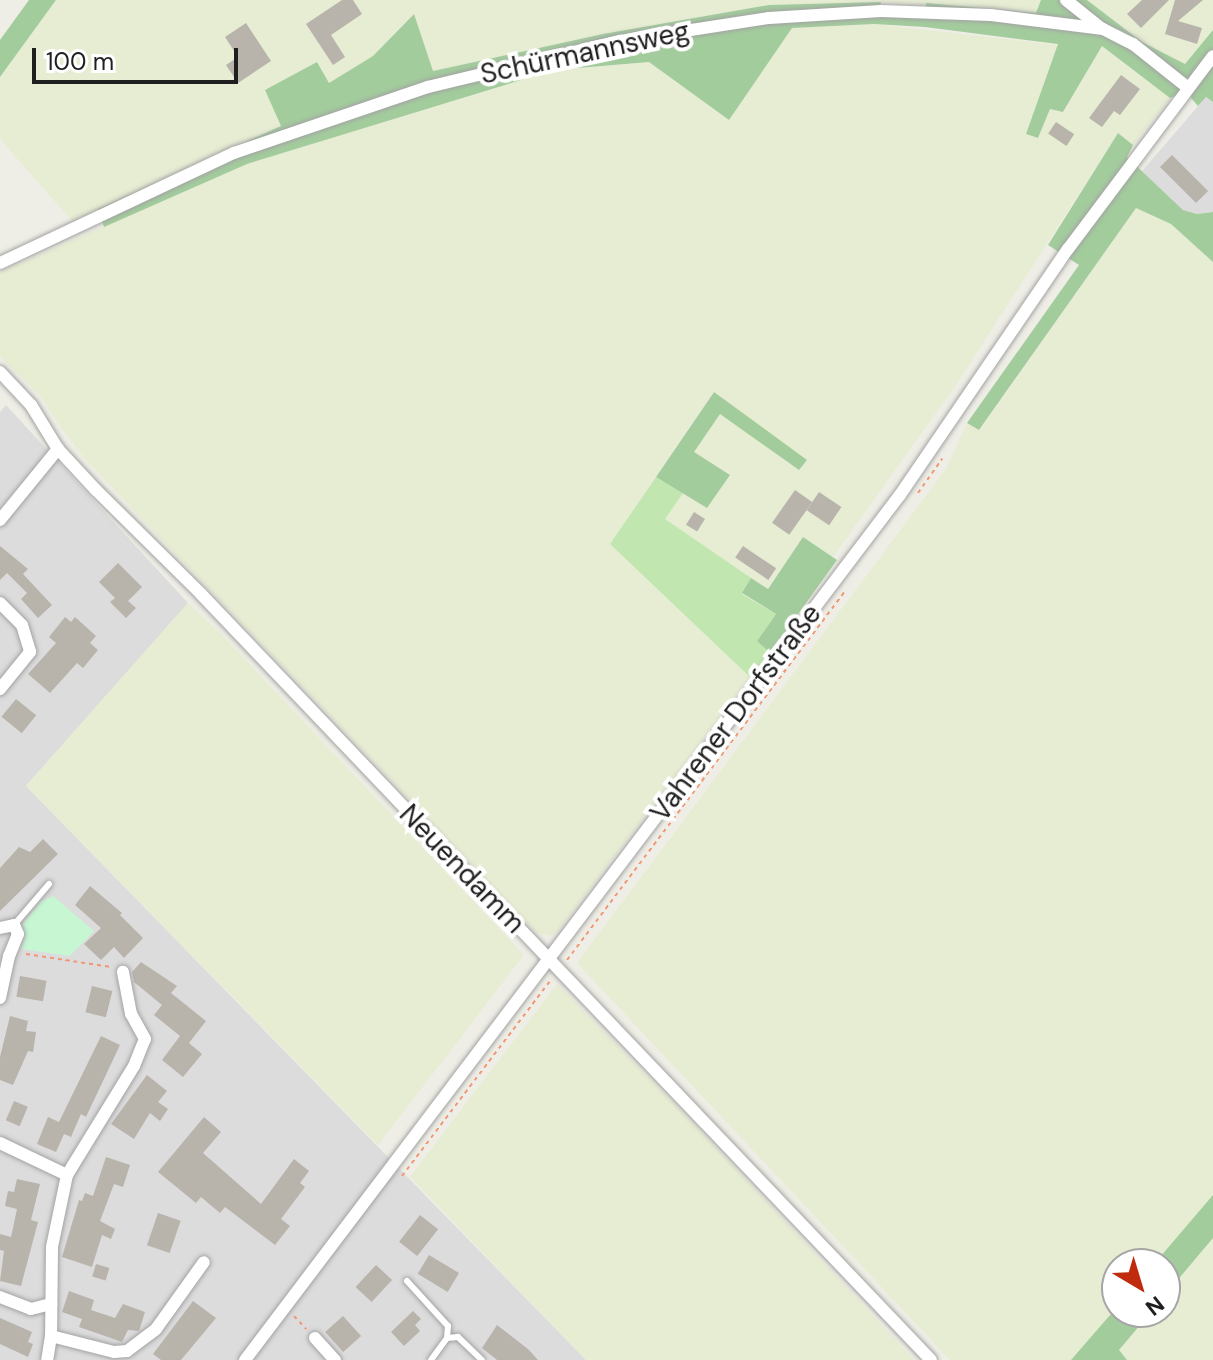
<!DOCTYPE html>
<meta charset="utf-8">
<style>
body{margin:0}
#map{position:relative;width:1213px;height:1360px;overflow:hidden;background:#efeee6;font-family:"DM Sans",sans-serif}
div>[style]{position:absolute}
.residential>*{inset:0;background:#dddcdc}
.farmland>*{inset:0;background:#e6edd3}
.grass>*{inset:0;background:#c1e6af}
.forest>*{inset:0;background:#a3cc9d}
.park>*{inset:0;background:#c6f6d2}
.building>*{inset:0;background:#b8b4ac;transform-origin:0 0}
.path>*{height:2px;margin-top:-1px;transform-origin:0;background:repeating-linear-gradient(90deg,#f19775 0 4px,transparent 0 8px)}
.roads{filter:drop-shadow(0 0 2px #a3a3a3) drop-shadow(0 0 2px #a3a3a3)}
.lane>*{height:6px;margin:-3px;padding:0 3px;transform-origin:3px;border-radius:3px;background:#fff}
.street>*{height:12px;margin:-6px;padding:0 6px;transform-origin:6px;border-radius:6px;background:#fff}
span{translate:-50% -50%;white-space:nowrap;text-align:center;line-height:1.15;-webkit-text-stroke:8px #fff;paint-order:stroke}
.street-label{font-size:28px;color:#1f1f1f}
.north{position:absolute;left:1101px;top:1248px;width:80px;height:80px;box-sizing:border-box;background:#fff;border:2px solid #a5a5a5;border-radius:50%;rotate:142deg;font-size:22px;font-weight:700;line-height:32px;text-align:center;color:#1f1f1f}
.north::after{content:'';display:block;margin:auto;width:28px;height:36px;background:#c12b0d;clip-path:polygon(50% 0,100% 100%,50% 72%,0 100%)}
.scale{position:absolute;left:32px;top:48px;width:206px;height:36px;box-sizing:border-box;border:4px solid #1f1f1f;border-top:0;padding-left:10px;font-size:24px;line-height:28px;white-space:nowrap;color:#1f1f1f;-webkit-text-stroke:6px #fff;paint-order:stroke}
</style>
<div id="map">
<div class="residential">
<i style="clip-path:polygon(1206px 97px,1213px 102px,1213px 212px,1197px 214px,1183px 210px,1142px 171px)"></i>
<i style="clip-path:polygon(6px 405px,188px 603px,26px 786px,586px 1360px,0 1360px,0 412px)"></i>
</div>
<div class="farmland">
<i style="clip-path:polygon(56px 0,1041px 0,1037px 13px,881px 2px,769px 5px,603px 34px,433px 71px,413px 14px,373px 56px,329px 83px,266px 90px,282px 126px,73px 222px,0 139px,0 77px)"></i>
<i style="clip-path:polygon(1087px 0,1213px 0,1213px 30px,1185px 64px,1142px 42px)"></i>
<i style="clip-path:polygon(874px 24px,1059px 45px,1026px 134px,1038px 138px,1050px 109px,1064px 112px,1102px 46px,1170px 98px,1133px 145px,1118px 133px,956px 385px,833px 557px,803px 537px,767px 589px,664px 519px,683px 493px,707px 508px,730px 475px,693px 452px,720px 414px,798px 469px,806px 461px,713px 392px,610px 544px,750px 677px,561px 927px,552px 936px,537px 933px,85px 459px,61px 428px,42px 398px,0 356px,0 272px,247px 164px,554px 70px,649px 62px,729px 120px,792px 28px)"></i>
<i style="clip-path:polygon(1136px 208px,1171px 224px,1213px 262px,1213px 1195px,1154px 1264px,1117px 1264px,1117px 1307px,1071px 1360px,950px 1360px,577px 963px,946px 469px,967px 423px,980px 430px)"></i>
<i style="clip-path:polygon(188px 603px,221px 634px,524px 955px,378px 1145px,26px 786px)"></i>
<i style="clip-path:polygon(557px 984px,699px 1129px,914px 1360px,586px 1360px,410px 1177px)"></i>
<i style="clip-path:polygon(1213px 1238px,1213px 1360px,1127px 1360px,1118px 1350px,1151px 1312px,1165px 1312px,1165px 1295px)"></i>
</div>
<div class="grass">
<i style="clip-path:polygon(656px 477px,683px 493px,665px 519px,751px 578px,742px 594px,776px 614px,757px 641px,770px 653px,750px 677px,610px 544px)"></i>
</div>
<div class="forest">
<i style="clip-path:polygon(29px 0,56px 0,0 77px,0 40px)"></i>
<i style="clip-path:polygon(1041px 0,1087px 0,1142px 42px,1185px 64px,1213px 30px,1213px 102px,1206px 97px,1198px 106px,1186px 92px,1170px 98px,1102px 46px,1063px 112px,1050px 109px,1038px 138px,1026px 134px,1058px 44px,925px 27px,874px 24px,792px 28px,729px 120px,649px 62px,554px 70px,247px 164px,104px 227px,98px 209px,281px 126px,265px 90px,317px 62px,329px 83px,373px 56px,414px 14px,433px 71px,603px 34px,769px 5px,881px 2px,878px 13px,925px 16px,926px 3px,1036px 13px)"></i>
<i style="clip-path:polygon(1118px 133px,1133px 145px,1127px 157px,1183px 210px,1197px 214px,1213px 212px,1213px 262px,1171px 224px,1136px 208px,979px 430px,967px 423px,1079px 265px,1048px 245px)"></i>
<i style="clip-path:polygon(714px 392px,807px 460px,799px 470px,720px 414px,694px 452px,730px 475px,707px 508px,656px 477px)"></i>
<i style="clip-path:polygon(803px 537px,837px 560px,770px 653px,757px 641px,776px 614px,742px 593px,751px 578px,768px 589px)"></i>
<i style="clip-path:polygon(1213px 1195px,1213px 1238px,1165px 1295px,1165px 1264px,1154px 1264px)"></i>
<i style="clip-path:polygon(1117px 1307px,1117px 1312px,1151px 1312px,1119px 1350px,1127px 1360px,1071px 1360px)"></i>
</div>
<div class="park">
<i style="clip-path:polygon(53px 896px,94px 931px,70px 956px,21px 949px,25px 939px,23px 924px,42px 901px)"></i>
</div>
<div class="building">
<i style="clip-path:polygon(342px 0,353px 0,362px 14px,331px 35px,345px 57px,333px 65px,306px 24px)"></i>
<i style="clip-path:polygon(1142px 0,1169px 0,1141px 28px,1127px 14px)"></i>
<i style="clip-path:polygon(1175px 0,1203px 0,1178px 21px,1202px 28px,1197px 44px,1165px 34px)"></i>
<i style="clip-path:polygon(246px 23px,271px 61px,238px 83px,226px 65px,238px 57px,225px 37px)"></i>
<i style="clip-path:polygon(1121px 75px,1140px 89px,1120px 115px,1114px 111px,1102px 127px,1089px 118px)"></i>
<i style="left:1056px;top:122px;width:22px;height:14px;rotate:34deg"></i>
<i style="left:1172px;top:155px;width:51px;height:17px;rotate:45deg"></i>
<i style="left:795px;top:490px;width:21px;height:40px;rotate:35deg"></i>
<i style="left:819px;top:492px;width:27px;height:22px;rotate:34deg"></i>
<i style="left:694px;top:512px;width:13px;height:15px;rotate:32deg"></i>
<i style="clip-path:polygon(0 546px,28px 569px,23px 574px,52px 605px,38px 618px,21px 599px,27px 593px,7px 573px,0 580px)"></i>
<i style="left:743px;top:546px;width:40px;height:14px;rotate:34deg"></i>
<i style="clip-path:polygon(118px 563px,142px 587px,128px 601px,136px 608px,126px 618px,110px 602px,115px 598px,99px 582px)"></i>
<i style="clip-path:polygon(65px 617px,71px 622px,75px 617px,96px 636px,90px 643px,98px 650px,83px 668px,77px 663px,50px 693px,28px 674px,56px 643px,49px 637px)"></i>
<i style="left:16px;top:699px;width:26px;height:23px;rotate:39deg"></i>
<i style="clip-path:polygon(43px 839px,58px 854px,0 911px,0 868px,19px 847px,30px 852px)"></i>
<i style="clip-path:polygon(90px 886px,122px 913px,120px 915px,143px 938px,124px 958px,114px 947px,101px 960px,84px 944px,101px 928px,75px 905px)"></i>
<i style="clip-path:polygon(141px 962px,177px 986px,171px 993px,206px 1021px,189px 1043px,202px 1054px,183px 1077px,162px 1060px,180px 1036px,154px 1015px,162px 1005px,134px 982px,132px 972px)"></i>
<i style="left:20px;top:976px;width:27px;height:21px;rotate:10deg"></i>
<i style="left:92px;top:986px;width:21px;height:27px;rotate:14deg"></i>
<i style="clip-path:polygon(10px 1016px,28px 1021px,26px 1031px,36px 1032px,33px 1052px,28px 1051px,13px 1085px,0 1080px,0 1057px)"></i>
<i style="clip-path:polygon(101px 1036px,120px 1045px,86px 1117px,81px 1114px,71px 1137px,64px 1134px,56px 1152px,37px 1144px,48px 1117px,59px 1122px)"></i>
<i style="clip-path:polygon(147px 1075px,167px 1091px,158px 1102px,168px 1109px,160px 1121px,150px 1113px,134px 1139px,111px 1124px)"></i>
<i style="left:14px;top:1101px;width:15px;height:21px;rotate:23deg"></i>
<i style="clip-path:polygon(204px 1117px,221px 1132px,203px 1153px,261px 1204px,294px 1159px,309px 1171px,300px 1183px,305px 1187px,281px 1219px,290px 1226px,275px 1245px,225px 1207px,220px 1213px,201px 1197px,196px 1203px,158px 1172px)"></i>
<i style="clip-path:polygon(106px 1157px,130px 1165px,123px 1187px,114px 1184px,100px 1221px,115px 1229px,111px 1239px,102px 1235px,92px 1267px,62px 1257px,79px 1200px,82px 1201px,85px 1193px,93px 1196px)"></i>
<i style="clip-path:polygon(17px 1179px,40px 1184px,31px 1220px,38px 1222px,21px 1286px,0 1281px,4px 1251px,0 1250px,0 1234px,11px 1237px,17px 1209px,5px 1206px,8px 1191px,14px 1192px)"></i>
<i style="left:158px;top:1213px;width:24px;height:34px;rotate:19deg"></i>
<i style="left:420px;top:1215px;width:23px;height:34px;rotate:38deg"></i>
<i style="left:429px;top:1255px;width:35px;height:22px;rotate:31deg"></i>
<i style="left:96px;top:1264px;width:14px;height:13px;rotate:17deg"></i>
<i style="left:376px;top:1265px;width:22px;height:30px;rotate:43deg"></i>
<i style="clip-path:polygon(69px 1291px,94px 1300px,91px 1310px,115px 1318px,123px 1304px,145px 1312px,139px 1331px,128px 1330px,122px 1342px,79px 1327px,82px 1319px,62px 1312px)"></i>
<i style="clip-path:polygon(193px 1301px,216px 1318px,181px 1360px,161px 1360px,153px 1354px)"></i>
<i style="clip-path:polygon(413px 1311px,421px 1319px,415px 1325px,420px 1331px,404px 1346px,391px 1332px)"></i>
<i style="left:343px;top:1316px;width:27px;height:24px;rotate:48deg"></i>
<i style="clip-path:polygon(0 1318px,32px 1332px,28px 1342px,33px 1344px,28px 1357px,0 1344px)"></i>
<i style="clip-path:polygon(497px 1325px,528px 1349px,538px 1360px,497px 1360px,482px 1348px)"></i>
</div>
<div class="path">
<i style="left:918px;top:493px;width:42px;rotate:-54.8deg"></i>
<i style="left:26px;top:954px;width:86px;rotate:8.7deg"></i>
<i style="left:567px;top:960px;width:462px;rotate:-53deg"></i>
<i style="left:402px;top:1176px;width:245px;rotate:-52.8deg"></i>
<i style="left:294px;top:1316px;width:18px;rotate:47deg"></i>
</div>
<div class="roads">
<div class="lane">
<i style="left:14px;top:925px;width:54px;rotate:-49.5deg"></i>
<i style="left:407px;top:1281px;width:61px;rotate:47.7deg"></i>
<i style="left:448px;top:1326px;width:12px;rotate:95deg"></i>
<i style="left:447px;top:1338px;width:27px;rotate:126deg"></i>
<i style="left:447px;top:1338px;width:11px;rotate:-5deg"></i>
<i style="left:458px;top:1337px;width:33px;rotate:44deg"></i>
</div>
<div class="street">
<i style="left:1066px;top:0;width:45px;rotate:38.7deg"></i>
<i style="left:0;top:263px;width:259px;rotate:-25.2deg"></i>
<i style="left:234px;top:153px;width:205px;rotate:-18.8deg"></i>
<i style="left:428px;top:87px;width:197px;rotate:-13.5deg"></i>
<i style="left:620px;top:41px;width:151px;rotate:-8.8deg"></i>
<i style="left:769px;top:18px;width:112px;rotate:-3.6deg"></i>
<i style="left:881px;top:11px;width:110px;rotate:2.1deg"></i>
<i style="left:991px;top:15px;width:113px;rotate:7.1deg"></i>
<i style="left:1103px;top:29px;width:34px;rotate:27deg"></i>
<i style="left:1133px;top:44px;width:69px;rotate:38.5deg"></i>
<i style="left:0;top:372px;width:45px;rotate:46.8deg"></i>
<i style="left:31px;top:405px;width:52px;rotate:58.5deg"></i>
<i style="left:58px;top:449px;width:56px;rotate:47.2deg"></i>
<i style="left:96px;top:490px;width:148px;rotate:44.7deg"></i>
<i style="left:201px;top:594px;width:1058px;rotate:46.38deg"></i>
<i style="left:0;top:520px;width:92px;rotate:-50.8deg"></i>
<i style="left:0;top:603px;width:31px;rotate:45deg"></i>
<i style="left:22px;top:625px;width:28px;rotate:73deg"></i>
<i style="left:30px;top:652px;width:48px;rotate:129deg"></i>
<i style="left:0;top:928px;width:14px;rotate:-12deg"></i>
<i style="left:14px;top:925px;width:10px;rotate:66deg"></i>
<i style="left:18px;top:934px;width:24px;rotate:112deg"></i>
<i style="left:9px;top:956px;width:43px;rotate:102.1deg"></i>
<i style="left:0;top:1143px;width:74px;rotate:25.5deg"></i>
<i style="left:67px;top:1175px;width:74px;rotate:101.8deg"></i>
<i style="left:52px;top:1247px;width:89px;rotate:90.6deg"></i>
<i style="left:51px;top:1336px;width:24px;rotate:99deg"></i>
<i style="left:67px;top:1175px;width:128px;rotate:-58.4deg"></i>
<i style="left:134px;top:1066px;width:29px;rotate:-68deg"></i>
<i style="left:145px;top:1039px;width:29px;rotate:-119deg"></i>
<i style="left:131px;top:1014px;width:43px;rotate:-100.8deg"></i>
<i style="left:0;top:1297px;width:33px;rotate:21deg"></i>
<i style="left:31px;top:1309px;width:21px;rotate:-14deg"></i>
<i style="left:51px;top:1336px;width:65px;rotate:14.3deg"></i>
<i style="left:114px;top:1352px;width:13px;rotate:-4deg"></i>
<i style="left:127px;top:1351px;width:36px;rotate:-37deg"></i>
<i style="left:156px;top:1329px;width:82px;rotate:-54.4deg"></i>
<i style="left:315px;top:1338px;width:30px;rotate:48deg"></i>
<i style="left:245px;top:1360px;width:1085px;rotate:-52.87deg"></i>
<i style="left:900px;top:495px;width:298px;rotate:-55.7deg"></i>
<i style="left:1068px;top:249px;width:241px;rotate:-53.1deg"></i>
</div>
</div>
<div class="street-label">
<span style="left:585px;top:53px;rotate:-12deg">Schürmannsweg</span>
<span style="left:736px;top:713px;rotate:-53deg">Vahrener Dorfstraße</span>
<span style="left:462px;top:869px;rotate:46deg">Neuendamm</span>
</div>
<div class="north">N</div>
<div class="scale">100 m</div>
</div>
